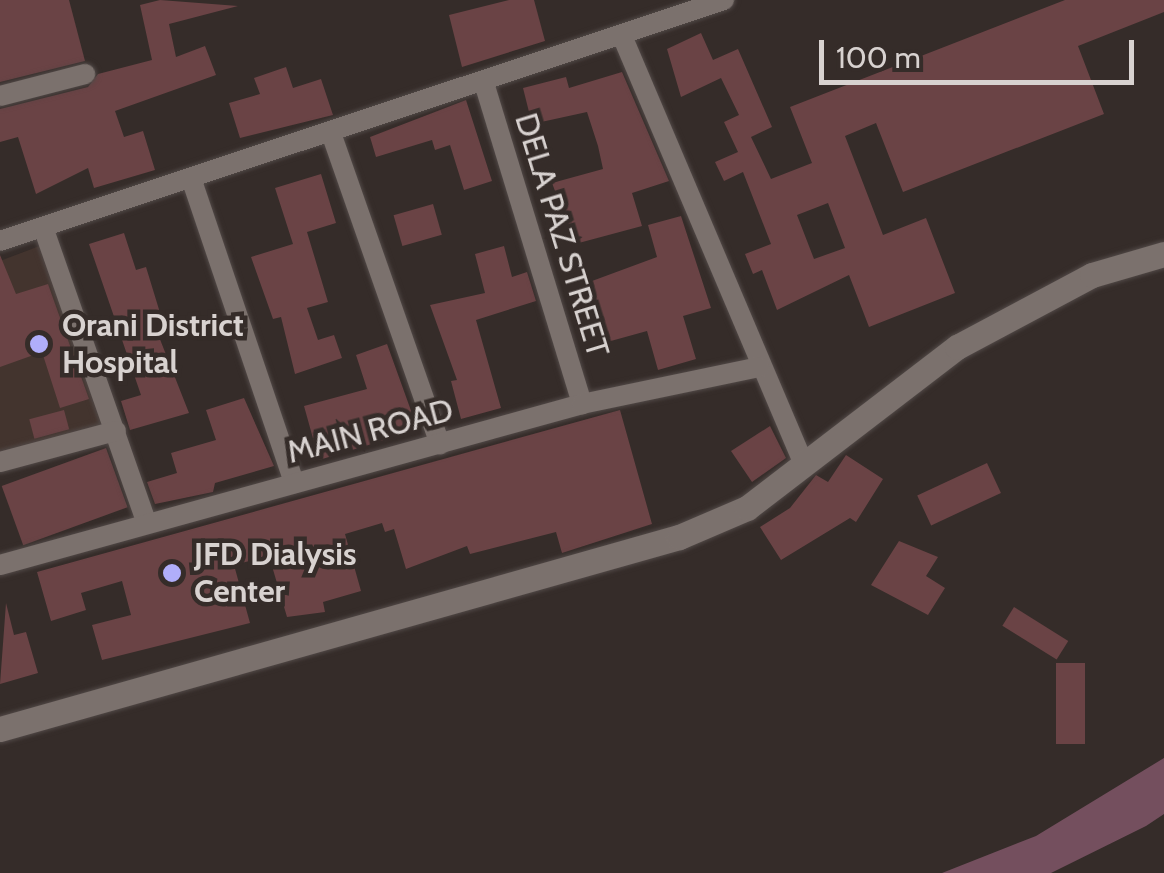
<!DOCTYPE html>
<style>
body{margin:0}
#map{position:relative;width:1164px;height:873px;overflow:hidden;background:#352c29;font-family:Cabin,sans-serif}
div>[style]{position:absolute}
.built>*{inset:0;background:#43342e}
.water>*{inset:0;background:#744f5e}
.building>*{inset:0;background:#6a4345;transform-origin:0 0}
.roads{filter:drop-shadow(0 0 2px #514947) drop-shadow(0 0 2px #514947)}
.minor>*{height:20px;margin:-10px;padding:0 10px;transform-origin:10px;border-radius:10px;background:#7b716d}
.tertiary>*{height:25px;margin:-12.5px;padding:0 12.5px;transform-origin:12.5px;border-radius:12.5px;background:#7b716d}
.dots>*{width:28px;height:28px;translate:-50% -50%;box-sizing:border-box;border:5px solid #352c29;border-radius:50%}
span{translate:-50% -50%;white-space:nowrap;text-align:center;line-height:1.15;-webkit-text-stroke:9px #352c29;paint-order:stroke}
.street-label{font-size:32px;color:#d8d2d0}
.poi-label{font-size:32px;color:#d8d2d0;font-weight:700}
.left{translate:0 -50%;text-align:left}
.scale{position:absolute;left:819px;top:40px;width:315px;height:45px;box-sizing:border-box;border:5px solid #d8d2d0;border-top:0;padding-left:12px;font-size:30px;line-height:35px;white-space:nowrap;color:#d8d2d0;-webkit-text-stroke:8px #352c29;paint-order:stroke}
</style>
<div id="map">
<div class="built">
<i style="clip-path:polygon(42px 245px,107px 427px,0 456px,0 261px)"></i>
</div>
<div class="water">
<i style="clip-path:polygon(1164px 758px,1164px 814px,1146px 826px,1051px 873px,942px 873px,1036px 836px)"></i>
</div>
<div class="building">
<i style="clip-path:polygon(0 0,69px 0,85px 61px,0 82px)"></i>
<i style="clip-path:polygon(160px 0,238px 6px,169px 24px,176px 57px,205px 46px,216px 75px,115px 111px,124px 137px,143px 131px,155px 170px,94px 188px,88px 168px,36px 194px,18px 137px,0 142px,0 109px,88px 87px,98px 74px,152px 60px,140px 5px)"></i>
<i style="clip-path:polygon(509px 0,534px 0,545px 41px,462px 67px,449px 15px)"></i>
<i style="clip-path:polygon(evenodd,1065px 0,1164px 0,1164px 12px,1078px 46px,1104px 114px,903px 192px,876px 123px,845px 136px,883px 235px,926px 218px,955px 293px,869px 327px,849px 275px,777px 310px,762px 270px,753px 274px,745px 254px,771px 244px,743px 172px,724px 181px,715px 162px,738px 152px,724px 122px,739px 115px,721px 78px,681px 97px,667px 49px,701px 33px,713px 60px,738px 49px,772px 127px,751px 137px,771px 179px,812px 163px,790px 107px,1065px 0,828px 203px,845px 248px,814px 259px,797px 215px,828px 203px)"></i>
<i style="clip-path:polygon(286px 67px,293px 88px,321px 79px,333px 115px,240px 138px,229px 103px,260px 94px,254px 78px)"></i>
<i style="clip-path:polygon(622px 72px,669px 181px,632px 193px,642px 226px,575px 244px,552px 183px,603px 169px,598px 146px,587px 112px,532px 124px,523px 88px,566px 77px,569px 88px)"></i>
<i style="clip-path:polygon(466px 100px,492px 181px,464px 190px,450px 145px,435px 150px,432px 140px,376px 157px,370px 137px)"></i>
<i style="clip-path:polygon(321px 174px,336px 223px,307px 232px,328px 302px,307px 308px,318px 340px,334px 335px,342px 358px,295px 374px,281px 317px,273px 319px,251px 257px,293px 244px,275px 188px)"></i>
<i style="left:433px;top:204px;width:32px;height:41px;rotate:74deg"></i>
<i style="clip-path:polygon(681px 216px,711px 308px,683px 316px,696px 359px,658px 370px,647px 331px,600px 344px,592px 281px,657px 257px,648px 225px)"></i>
<i style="clip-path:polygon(124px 233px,136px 270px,146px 267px,161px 316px,152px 319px,189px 413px,130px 430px,121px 401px,141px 395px,89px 244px)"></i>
<i style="clip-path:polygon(504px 246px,512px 277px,527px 272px,536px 301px,476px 320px,501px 408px,461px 419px,451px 381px,457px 380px,430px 305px,485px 293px,475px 254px)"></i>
<i style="clip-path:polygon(0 255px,16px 294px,48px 284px,89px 399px,60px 408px,42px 352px,0 367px)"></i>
<i style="clip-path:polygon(387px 344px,418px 430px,319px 460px,304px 406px,367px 389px,356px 355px)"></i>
<i style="clip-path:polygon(244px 398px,274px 466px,215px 483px,213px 492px,155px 504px,147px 482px,177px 473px,171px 453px,216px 440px,206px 410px)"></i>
<i style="left:64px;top:410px;width:20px;height:36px;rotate:75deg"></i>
<i style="clip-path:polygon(620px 410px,652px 524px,562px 553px,556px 532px,470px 554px,467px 546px,406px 569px,394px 529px,385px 532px,382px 523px,345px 534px,361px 591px,323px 602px,325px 612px,287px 617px,269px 556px,234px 565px,250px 623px,102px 660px,92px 625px,131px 615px,122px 581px,81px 593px,86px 610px,51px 621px,37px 572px)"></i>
<i style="clip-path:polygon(770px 426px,786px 458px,752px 482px,731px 451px)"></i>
<i style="left:106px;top:448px;width:63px;height:111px;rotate:70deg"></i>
<i style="clip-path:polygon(846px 455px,883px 479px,856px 522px,850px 518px,781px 560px,760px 527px,790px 508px,816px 475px,828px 482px)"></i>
<i style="left:987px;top:463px;width:33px;height:77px;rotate:65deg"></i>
<i style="clip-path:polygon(899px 541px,938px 557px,926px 576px,945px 588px,928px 615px,871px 585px)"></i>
<i style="clip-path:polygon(6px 603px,14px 635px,26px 632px,38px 673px,0 684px)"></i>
<i style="left:1014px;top:607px;width:64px;height:22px;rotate:32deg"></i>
<i style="left:1056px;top:663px;width:29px;height:81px"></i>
</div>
<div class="roads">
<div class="minor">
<i style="left:623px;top:38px;width:461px;rotate:67deg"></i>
<i style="left:484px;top:83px;width:336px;rotate:73deg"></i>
<i style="left:0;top:96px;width:88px;rotate:-14.5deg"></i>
<i style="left:331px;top:133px;width:330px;rotate:70.7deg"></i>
<i style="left:191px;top:178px;width:322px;rotate:71.3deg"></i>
<i style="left:43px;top:227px;width:312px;rotate:70.7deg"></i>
<i style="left:0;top:241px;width:763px;rotate:-18.41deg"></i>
<i style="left:0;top:462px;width:120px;rotate:-15deg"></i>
<i style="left:0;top:565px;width:604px;rotate:-15.46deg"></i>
<i style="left:582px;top:404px;width:181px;rotate:-11.8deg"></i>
</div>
<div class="tertiary">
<i style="left:0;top:729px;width:706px;rotate:-15.79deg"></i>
<i style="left:679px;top:537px;width:74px;rotate:-23.1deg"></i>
<i style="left:747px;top:508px;width:265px;rotate:-37.5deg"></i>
<i style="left:957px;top:347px;width:153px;rotate:-28.1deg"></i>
<i style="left:1092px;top:275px;width:75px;rotate:-16.3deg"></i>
</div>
</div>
<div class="dots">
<i style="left:39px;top:344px;background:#b0aefa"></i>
<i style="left:172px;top:573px;background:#b0aefa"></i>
</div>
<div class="street-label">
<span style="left:562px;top:235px;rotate:73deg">DELA PAZ STREET</span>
<span style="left:370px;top:431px;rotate:-15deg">MAIN ROAD</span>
</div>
<div class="poi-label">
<span class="left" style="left:62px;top:344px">Orani District<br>Hospital</span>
<span class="left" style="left:194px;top:573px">JFD Dialysis<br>Center</span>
</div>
<div class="scale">100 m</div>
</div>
